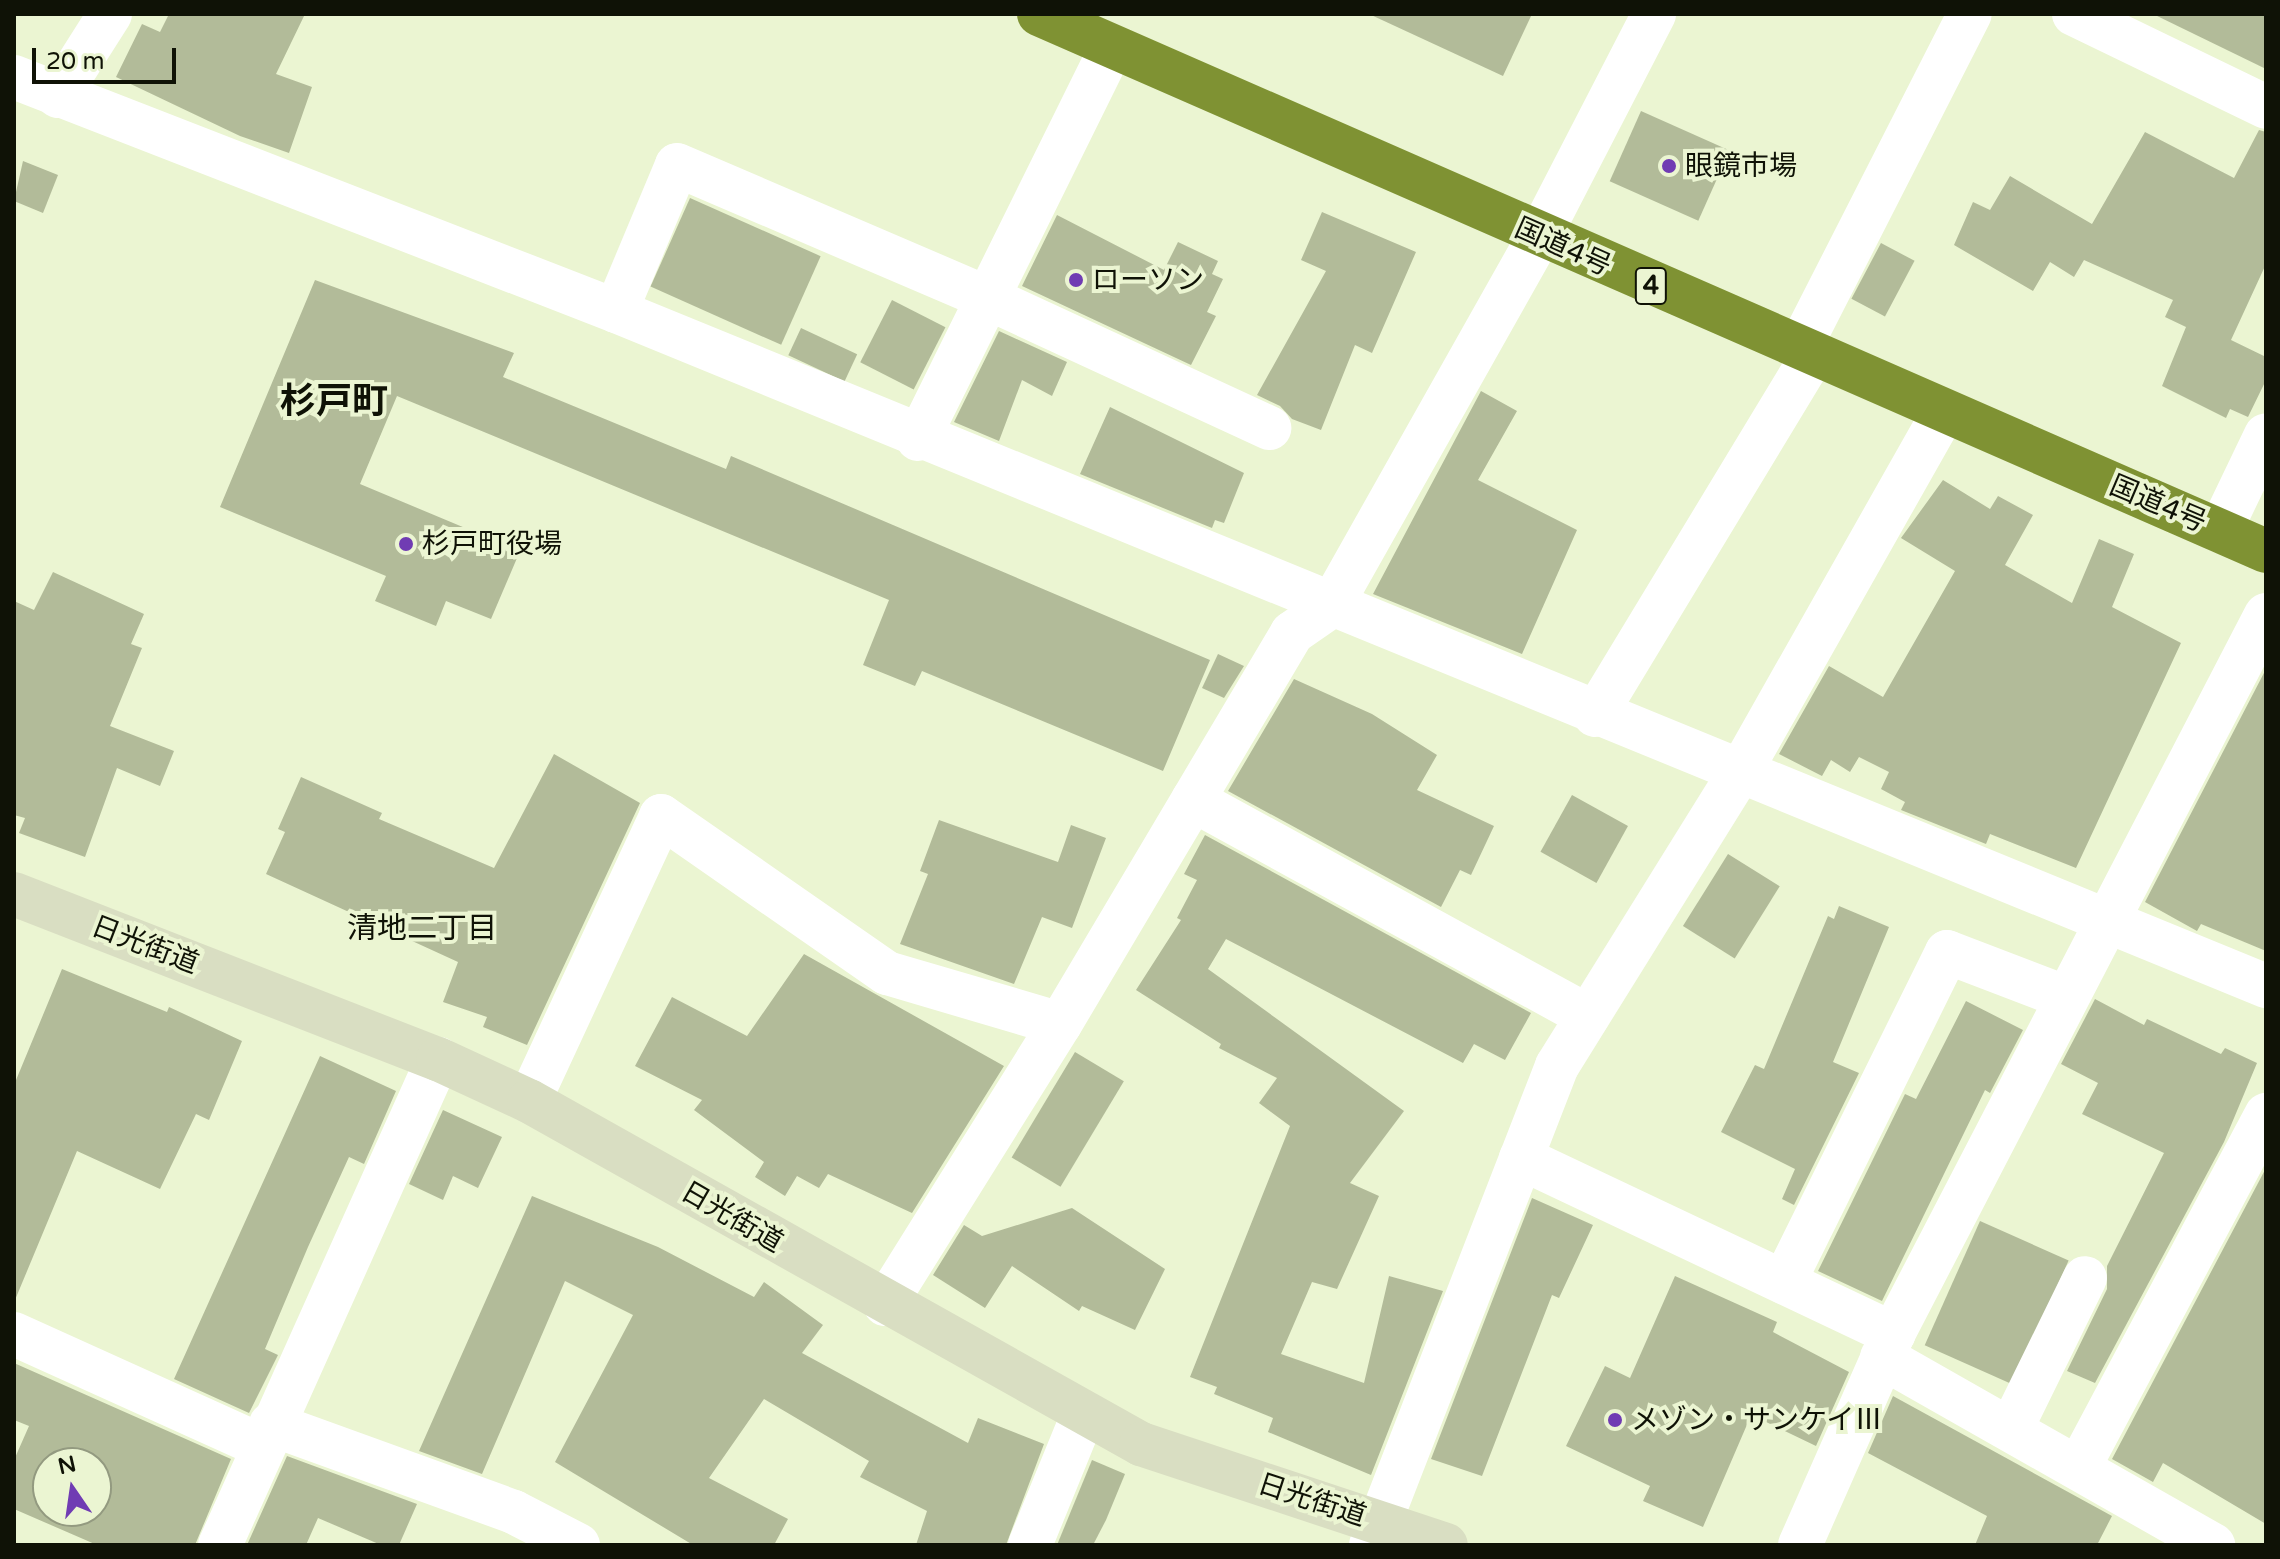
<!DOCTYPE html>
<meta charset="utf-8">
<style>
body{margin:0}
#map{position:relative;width:2280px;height:1559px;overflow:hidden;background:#ebf5d2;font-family:"Varela Round","Noto Sans JP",sans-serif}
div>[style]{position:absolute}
.building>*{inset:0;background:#b2bb99;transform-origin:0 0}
.street>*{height:44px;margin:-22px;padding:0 22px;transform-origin:22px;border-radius:22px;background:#fff}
.secondary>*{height:44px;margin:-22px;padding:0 22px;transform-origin:22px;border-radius:22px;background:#d9dec2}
.highway>*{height:44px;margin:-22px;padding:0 22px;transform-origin:22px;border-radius:22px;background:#7f9233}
.dots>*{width:22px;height:22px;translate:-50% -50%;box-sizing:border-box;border:4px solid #ebf5d2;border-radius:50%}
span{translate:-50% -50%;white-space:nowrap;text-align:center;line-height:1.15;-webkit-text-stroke:8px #ebf5d2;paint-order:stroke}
.shield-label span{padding:2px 6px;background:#ebf5d2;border:2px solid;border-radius:6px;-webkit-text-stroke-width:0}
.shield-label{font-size:26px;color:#0f1206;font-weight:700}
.poi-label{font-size:28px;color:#0f1206}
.left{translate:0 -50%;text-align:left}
.street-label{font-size:28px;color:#0f1206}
.neighbourhood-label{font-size:30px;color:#0f1206}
.district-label{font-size:36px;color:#0f1206;font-weight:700}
.frame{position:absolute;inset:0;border:16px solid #0f1206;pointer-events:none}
.north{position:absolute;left:32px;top:1447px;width:80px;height:80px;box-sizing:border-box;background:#ebf5d2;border:2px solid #939a80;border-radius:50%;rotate:347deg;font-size:22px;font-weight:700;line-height:32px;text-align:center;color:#0f1206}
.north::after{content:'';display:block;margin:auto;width:28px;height:36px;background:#703cb3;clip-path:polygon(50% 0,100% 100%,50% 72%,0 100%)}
.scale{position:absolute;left:32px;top:48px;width:144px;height:36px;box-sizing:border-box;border:4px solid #0f1206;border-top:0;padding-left:10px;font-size:24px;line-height:28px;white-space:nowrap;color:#0f1206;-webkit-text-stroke:6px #ebf5d2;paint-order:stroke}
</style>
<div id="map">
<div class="building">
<i style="clip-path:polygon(169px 14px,305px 14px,276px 74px,312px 87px,289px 153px,240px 136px,116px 77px,142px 24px,160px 32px)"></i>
<i style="clip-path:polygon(1369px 14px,1532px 14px,1503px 76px)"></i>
<i style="clip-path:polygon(2153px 14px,2266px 14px,2266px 69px)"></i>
<i style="left:1641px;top:111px;width:97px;height:77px;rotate:24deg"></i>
<i style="clip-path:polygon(2259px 130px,2266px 132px,2266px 264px,2231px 340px,2266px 357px,2266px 380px,2248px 417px,2230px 409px,2226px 418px,2162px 386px,2186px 327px,2165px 317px,2173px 300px,2084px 260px,2074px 277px,2050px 262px,2033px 291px,1954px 245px,1973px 202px,1990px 210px,2010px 176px,2092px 224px,2145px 132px,2234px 178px)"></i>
<i style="clip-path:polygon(23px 161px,58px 175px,43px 213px,14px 201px)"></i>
<i style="left:690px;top:198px;width:143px;height:97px;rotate:24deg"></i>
<i style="clip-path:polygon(1322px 212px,1416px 252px,1372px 353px,1355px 345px,1321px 430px,1292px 419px,1280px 406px,1257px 395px,1326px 271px,1301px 260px)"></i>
<i style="clip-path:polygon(1057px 215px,1164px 270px,1178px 242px,1218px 261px,1212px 274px,1223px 279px,1207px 312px,1216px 316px,1191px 365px,1022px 286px)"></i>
<i style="left:1881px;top:243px;width:38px;height:63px;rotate:28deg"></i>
<i style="clip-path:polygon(315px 280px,514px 353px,503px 377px,726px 469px,731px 456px,1210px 660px,1163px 771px,922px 671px,915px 686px,863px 665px,889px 600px,397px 396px,360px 484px,520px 551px,491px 619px,446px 601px,436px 626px,375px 601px,386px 576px,220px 507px)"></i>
<i style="left:892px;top:300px;width:60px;height:70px;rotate:27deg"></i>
<i style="left:801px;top:328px;width:62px;height:30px;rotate:25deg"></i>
<i style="clip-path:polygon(999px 331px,1067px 362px,1052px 396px,1022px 380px,999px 441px,954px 422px)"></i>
<i style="clip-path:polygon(1481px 391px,1517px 411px,1478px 480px,1577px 530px,1522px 654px,1373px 594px)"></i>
<i style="clip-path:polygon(1110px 407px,1244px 473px,1224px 523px,1215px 520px,1212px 528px,1080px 474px)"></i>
<i style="clip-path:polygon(1943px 480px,1990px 509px,1998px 496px,2033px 515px,2005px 565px,2072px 603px,2099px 539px,2134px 554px,2112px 607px,2181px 643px,2076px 868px,1990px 834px,1986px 844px,1901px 810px,1905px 802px,1881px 789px,1889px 772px,1859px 757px,1850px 772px,1831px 760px,1822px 776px,1779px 754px,1829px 666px,1883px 697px,1955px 571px,1901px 538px)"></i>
<i style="clip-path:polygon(53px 572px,144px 614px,131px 644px,142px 648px,110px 726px,174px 751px,160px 786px,117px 768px,85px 857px,19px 833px,25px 818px,14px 815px,14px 601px,34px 610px)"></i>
<i style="clip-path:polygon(1218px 654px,1244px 666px,1224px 698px,1202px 688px)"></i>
<i style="clip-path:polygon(2266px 669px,2266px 951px,2201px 924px,2197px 931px,2145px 902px)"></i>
<i style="clip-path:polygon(1294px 679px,1372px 714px,1437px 755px,1417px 790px,1494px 826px,1471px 875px,1460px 870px,1441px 907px,1228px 791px)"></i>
<i style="clip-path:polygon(554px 754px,640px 803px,527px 1045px,483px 1027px,487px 1017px,443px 1002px,458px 962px,266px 874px,285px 832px,278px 829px,301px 777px,382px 813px,379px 819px,494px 868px)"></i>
<i style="left:1572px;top:795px;width:64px;height:65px;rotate:29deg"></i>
<i style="clip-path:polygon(939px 820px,1058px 862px,1071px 825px,1106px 838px,1072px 928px,1042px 917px,1014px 984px,900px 944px,928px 874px,920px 871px)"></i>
<i style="clip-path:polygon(1205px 835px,1531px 1013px,1505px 1060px,1474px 1044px,1463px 1063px,1226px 939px,1208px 969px,1404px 1111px,1350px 1183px,1379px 1196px,1337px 1289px,1312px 1282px,1281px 1354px,1364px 1383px,1389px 1276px,1443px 1291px,1371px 1475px,1268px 1432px,1273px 1418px,1214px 1394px,1217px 1387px,1190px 1377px,1290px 1126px,1259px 1103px,1277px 1078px,1219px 1048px,1221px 1044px,1136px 990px,1181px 920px,1177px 918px,1197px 880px,1184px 874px)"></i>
<i style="left:1728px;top:854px;width:61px;height:85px;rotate:32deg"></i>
<i style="clip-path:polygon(1839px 906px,1889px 927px,1833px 1062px,1859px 1073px,1794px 1205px,1782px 1199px,1795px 1169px,1721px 1132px,1755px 1065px,1764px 1069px,1828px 916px,1834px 919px)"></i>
<i style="clip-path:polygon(804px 954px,1004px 1066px,912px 1213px,828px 1174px,819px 1188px,797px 1176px,785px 1196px,755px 1177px,764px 1162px,694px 1110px,702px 1100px,635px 1066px,672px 997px,747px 1036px)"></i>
<i style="clip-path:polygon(62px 969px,167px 1012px,169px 1007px,242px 1041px,209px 1120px,196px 1114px,160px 1189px,77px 1151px,15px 1300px,14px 1085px)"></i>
<i style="clip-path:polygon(2095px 999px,2144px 1025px,2147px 1019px,2221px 1054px,2225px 1048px,2257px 1063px,2224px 1142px,2095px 1383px,2067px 1371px,2107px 1289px,2107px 1266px,2164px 1153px,2082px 1114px,2098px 1083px,2061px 1064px)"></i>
<i style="clip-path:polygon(1966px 1001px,2023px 1030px,1990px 1093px,1985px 1090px,1882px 1301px,1818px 1271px,1905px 1094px,1916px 1099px)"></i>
<i style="left:1075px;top:1052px;width:57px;height:123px;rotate:31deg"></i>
<i style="clip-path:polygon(320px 1056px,396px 1091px,364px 1164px,349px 1157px,308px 1247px,265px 1349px,278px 1355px,249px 1413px,174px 1379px)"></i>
<i style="clip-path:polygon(443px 1110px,502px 1137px,478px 1188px,453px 1176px,443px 1200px,409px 1184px)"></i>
<i style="clip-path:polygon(2266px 1168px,2266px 1524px,2163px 1463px,2153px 1482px,2112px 1459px)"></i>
<i style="clip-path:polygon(532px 1196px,658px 1247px,754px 1297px,764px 1282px,823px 1325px,802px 1353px,968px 1443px,978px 1418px,1044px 1444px,1006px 1545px,916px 1545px,927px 1511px,860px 1477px,869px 1461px,764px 1399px,709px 1478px,788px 1519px,774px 1545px,693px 1545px,555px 1462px,633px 1315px,565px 1281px,482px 1474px,419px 1451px)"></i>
<i style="clip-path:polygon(1532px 1198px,1593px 1225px,1559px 1298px,1552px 1295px,1482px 1476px,1431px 1459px)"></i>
<i style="clip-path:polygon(1072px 1208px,1165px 1269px,1135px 1330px,1082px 1306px,1079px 1311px,1012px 1266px,985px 1308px,933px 1275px,964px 1225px,982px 1236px)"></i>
<i style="left:1980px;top:1221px;width:97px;height:136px;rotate:24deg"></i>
<i style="clip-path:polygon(1675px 1276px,1777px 1322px,1773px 1332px,1849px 1372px,1816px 1446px,1760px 1419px,1757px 1424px,1749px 1420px,1703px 1527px,1643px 1501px,1650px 1486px,1566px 1446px,1605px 1366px,1630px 1378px)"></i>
<i style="clip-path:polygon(evenodd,14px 1363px,231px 1459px,195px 1545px,97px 1545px,14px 1509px,14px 1460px,29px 1426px,14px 1420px,14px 1363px,48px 1463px,96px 1463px,96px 1511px,48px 1511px,48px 1463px)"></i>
<i style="clip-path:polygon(1893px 1396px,2112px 1516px,2097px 1545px,1975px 1545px,1987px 1516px,1868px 1453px)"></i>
<i style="clip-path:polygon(287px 1456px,417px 1504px,399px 1545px,381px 1545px,318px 1518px,306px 1545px,247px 1545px)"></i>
<i style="clip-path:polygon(1092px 1460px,1125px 1474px,1106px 1520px,1093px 1545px,1057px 1545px)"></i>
</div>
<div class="street">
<i style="left:2074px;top:14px;width:213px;rotate:25.8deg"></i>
<i style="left:14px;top:77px;width:646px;rotate:21.24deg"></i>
<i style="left:616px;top:311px;width:1783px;rotate:22.25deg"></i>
<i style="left:58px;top:96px;width:97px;rotate:-57.6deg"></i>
<i style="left:616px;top:311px;width:158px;rotate:-67.3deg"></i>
<i style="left:677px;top:165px;width:338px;rotate:23.2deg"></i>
<i style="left:988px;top:298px;width:310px;rotate:24.8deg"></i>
<i style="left:1799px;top:349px;width:376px;rotate:-63deg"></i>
<i style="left:918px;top:439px;width:437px;rotate:-63.7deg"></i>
<i style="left:2220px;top:531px;width:106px;rotate:-64.4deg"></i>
<i style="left:1595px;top:715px;width:421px;rotate:-58.8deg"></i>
<i style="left:1193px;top:800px;width:450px;rotate:28.7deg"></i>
<i style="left:529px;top:1101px;width:314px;rotate:-65.1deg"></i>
<i style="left:661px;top:816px;width:275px;rotate:34.8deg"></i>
<i style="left:887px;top:973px;width:180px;rotate:16.4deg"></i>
<i style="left:1521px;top:1158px;width:412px;rotate:25.3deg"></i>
<i style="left:1784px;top:1282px;width:368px;rotate:-63.7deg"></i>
<i style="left:1947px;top:952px;width:126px;rotate:20.9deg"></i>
<i style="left:885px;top:1304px;width:330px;rotate:-58deg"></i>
<i style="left:1060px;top:1024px;width:455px;rotate:-59.3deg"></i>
<i style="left:1292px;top:633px;width:47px;rotate:-34.7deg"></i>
<i style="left:1331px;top:606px;width:424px;rotate:-60.6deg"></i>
<i style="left:1539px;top:237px;width:251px;rotate:-62.7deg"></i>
<i style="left:14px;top:1334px;width:272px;rotate:24.3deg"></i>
<i style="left:1882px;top:1357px;width:381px;rotate:29.6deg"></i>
<i style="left:271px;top:1424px;width:258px;rotate:19.9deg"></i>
<i style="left:514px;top:1512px;width:72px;rotate:27.3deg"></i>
<i style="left:2011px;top:1429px;width:168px;rotate:-63.9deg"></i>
<i style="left:2079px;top:1467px;width:399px;rotate:-62deg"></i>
<i style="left:220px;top:1545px;width:533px;rotate:-65.84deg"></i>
<i style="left:1030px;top:1545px;width:143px;rotate:-67.8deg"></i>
<i style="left:1371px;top:1545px;width:514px;rotate:-68.78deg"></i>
<i style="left:1557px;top:1066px;width:344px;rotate:-58.1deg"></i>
<i style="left:1739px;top:774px;width:414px;rotate:-60.5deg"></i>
<i style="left:1800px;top:1545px;width:231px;rotate:-66.2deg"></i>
<i style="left:1893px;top:1334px;width:810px;rotate:-62.58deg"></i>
</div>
<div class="secondary">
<i style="left:14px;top:894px;width:455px;rotate:21.3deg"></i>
<i style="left:438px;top:1059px;width:100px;rotate:24.8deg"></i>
<i style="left:529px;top:1101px;width:702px;rotate:29.27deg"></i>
<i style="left:1141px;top:1444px;width:321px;rotate:18.3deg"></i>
</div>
<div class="highway">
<i style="left:1039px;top:14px;width:1339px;rotate:23.64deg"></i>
</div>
<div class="dots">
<i style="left:1669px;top:166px;background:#703cb3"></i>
<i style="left:1076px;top:280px;background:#703cb3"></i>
<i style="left:406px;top:544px;background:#703cb3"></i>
<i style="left:1615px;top:1420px;background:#703cb3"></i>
</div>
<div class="shield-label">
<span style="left:1651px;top:286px">4</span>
</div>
<div class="poi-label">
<span class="left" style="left:1685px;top:166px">眼鏡市場</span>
<span class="left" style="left:1092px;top:280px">ローソン</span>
<span class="left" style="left:422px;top:544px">杉戸町役場</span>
<span class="left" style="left:1631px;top:1420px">メゾン・サンケイⅢ</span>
</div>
<div class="street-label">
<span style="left:1563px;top:247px;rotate:24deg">国道4号</span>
<span style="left:2158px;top:504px;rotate:23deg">国道4号</span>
<span style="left:145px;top:945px;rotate:21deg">日光街道</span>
<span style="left:732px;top:1217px;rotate:30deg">日光街道</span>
<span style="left:1312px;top:1500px;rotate:18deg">日光街道</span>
</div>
<div class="neighbourhood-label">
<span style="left:422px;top:929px">清地二丁目</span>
</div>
<div class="district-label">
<span style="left:334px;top:402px">杉戸町</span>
</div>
<div class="frame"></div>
<div class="north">N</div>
<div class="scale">20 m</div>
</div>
